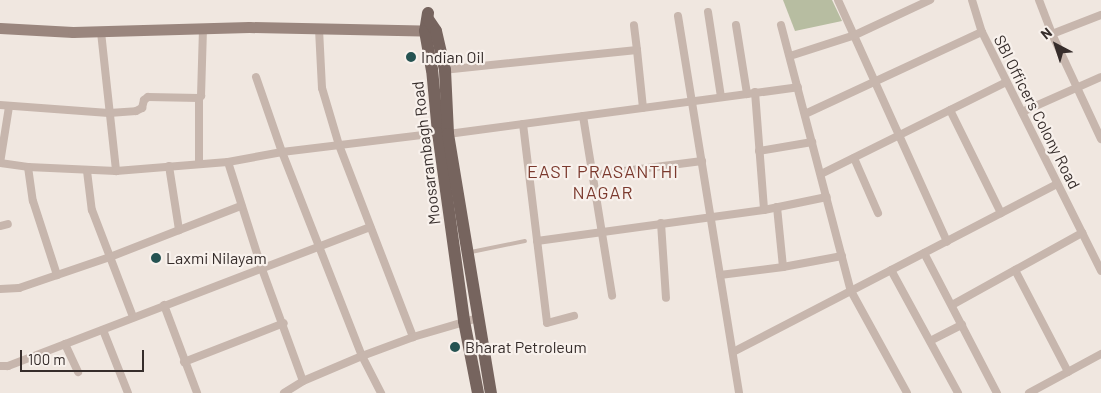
<!DOCTYPE html>
<style>
body{margin:0}
#map{position:relative;width:1101px;height:393px;overflow:hidden;background:#f0e7e0;font-family:Barlow,sans-serif}
div>[style]{position:absolute}
.green>*{inset:0;background:#b7bda1}
.lane>*{height:4px;margin:-2px;padding:0 2px;transform-origin:2px;border-radius:2px;background:#c7b6ad}
.street>*{height:8px;margin:-4px;padding:0 4px;transform-origin:4px;border-radius:4px;background:#c7b6ad}
.secondary>*{height:11px;margin:-5.5px;padding:0 5.5px;transform-origin:5.5px;border-radius:5.5px;background:#9a867e}
.primary>*{height:12px;margin:-6px;padding:0 6px;transform-origin:6px;border-radius:6px;background:#76645e}
.dots>*{width:14px;height:14px;translate:-50% -50%;box-sizing:border-box;border:2px solid #f8f1ec;border-radius:50%}
span{translate:-50% -50%;white-space:nowrap;text-align:center;line-height:1.15;-webkit-text-stroke:4.5px #f8f1ec;paint-order:stroke}
.poi-label{font-size:16px;color:#362d2b}
.left{translate:0 -50%;text-align:left}
.street-label{font-size:16px;color:#362d2b}
.neighbourhood-label{font-size:18px;color:#7b392d;letter-spacing:1px}
.north{position:absolute;left:1031px;top:20px;width:50px;height:50px;-webkit-text-stroke:4px #f8f1ec;paint-order:stroke;rotate:320deg;font-size:14px;font-weight:700;line-height:20px;text-align:center;color:#362d2b}
.north::after{content:'';display:block;margin:auto;width:18px;height:22px;background:#362d2b;clip-path:polygon(50% 0,100% 100%,50% 72%,0 100%)}
.scale{position:absolute;left:20px;top:350px;width:124px;height:22px;box-sizing:border-box;border:2px solid #362d2b;border-top:0;padding-left:6px;font-size:15px;line-height:18px;white-space:nowrap;color:#362d2b;-webkit-text-stroke:4px #f8f1ec;paint-order:stroke}
</style>
<div id="map">
<div class="green">
<i style="clip-path:polygon(783px 0,832px 0,842px 21px,795px 31px)"></i>
</div>
<div class="lane">
<i style="left:471px;top:252px;width:55px;rotate:-11.5deg"></i>
</div>
<div class="street">
<i style="left:838px;top:0;width:265px;rotate:65.7deg"></i>
<i style="left:972px;top:0;width:34px;rotate:73deg"></i>
<i style="left:982px;top:32px;width:267px;rotate:63.5deg"></i>
<i style="left:1039px;top:0;width:36px;rotate:69deg"></i>
<i style="left:1052px;top:34px;width:116px;rotate:65deg"></i>
<i style="left:708px;top:12px;width:86px;rotate:81.3deg"></i>
<i style="left:678px;top:16px;width:382px;rotate:80.8deg"></i>
<i style="left:736px;top:25px;width:70px;rotate:80.9deg"></i>
<i style="left:781px;top:25px;width:275px;rotate:75.3deg"></i>
<i style="left:851px;top:291px;width:116px;rotate:61.2deg"></i>
<i style="left:319px;top:29px;width:59px;rotate:87.1deg"></i>
<i style="left:322px;top:88px;width:59px;rotate:73.4deg"></i>
<i style="left:339px;top:145px;width:206px;rotate:68.9deg"></i>
<i style="left:101px;top:32px;width:140px;rotate:83.8deg"></i>
<i style="left:1052px;top:34px;width:53px;rotate:-21.2deg"></i>
<i style="left:637px;top:50px;width:58px;rotate:84.1deg"></i>
<i style="left:790px;top:56px;width:68px;rotate:-17.9deg"></i>
<i style="left:855px;top:35px;width:83px;rotate:-25deg"></i>
<i style="left:443px;top:70px;width:195px;rotate:-5.9deg"></i>
<i style="left:637px;top:50px;width:25px;rotate:-97deg"></i>
<i style="left:256px;top:77px;width:79px;rotate:70.9deg"></i>
<i style="left:282px;top:152px;width:219px;rotate:68.6deg"></i>
<i style="left:362px;top:356px;width:42px;rotate:62.8deg"></i>
<i style="left:755px;top:92px;width:118px;rotate:85.6deg"></i>
<i style="left:199px;top:98px;width:3px;rotate:-45deg"></i>
<i style="left:201px;top:96px;width:68px;rotate:-88.3deg"></i>
<i style="left:0;top:105px;width:109px;rotate:4.2deg"></i>
<i style="left:109px;top:113px;width:27px;rotate:-4deg"></i>
<i style="left:136px;top:111px;width:7px;rotate:-27deg"></i>
<i style="left:142px;top:108px;width:8px;rotate:-76deg"></i>
<i style="left:144px;top:100px;width:5px;rotate:-37deg"></i>
<i style="left:148px;top:97px;width:51px;rotate:1.1deg"></i>
<i style="left:199px;top:98px;width:65px;rotate:90deg"></i>
<i style="left:950px;top:110px;width:115px;rotate:63.7deg"></i>
<i style="left:1022px;top:112px;width:86px;rotate:-23.9deg"></i>
<i style="left:805px;top:114px;width:195px;rotate:-24.9deg"></i>
<i style="left:583px;top:116px;width:182px;rotate:80.8deg"></i>
<i style="left:523px;top:124px;width:200px;rotate:83.1deg"></i>
<i style="left:547px;top:323px;width:28px;rotate:-15deg"></i>
<i style="left:448px;top:134px;width:353px;rotate:-7.6deg"></i>
<i style="left:759px;top:151px;width:54px;rotate:-9.6deg"></i>
<i style="left:854px;top:158px;width:60px;rotate:66.4deg"></i>
<i style="left:228px;top:162px;width:112px;rotate:72.4deg"></i>
<i style="left:262px;top:269px;width:119px;rotate:69.9deg"></i>
<i style="left:0;top:163px;width:28px;rotate:8deg"></i>
<i style="left:28px;top:167px;width:88px;rotate:2.6deg"></i>
<i style="left:116px;top:171px;width:112px;rotate:-4.6deg"></i>
<i style="left:228px;top:162px;width:55px;rotate:-10.5deg"></i>
<i style="left:282px;top:152px;width:157px;rotate:-6.9deg"></i>
<i style="left:0;top:163px;width:57px;rotate:-80.9deg"></i>
<i style="left:169px;top:166px;width:65px;rotate:81.1deg"></i>
<i style="left:28px;top:167px;width:34px;rotate:82deg"></i>
<i style="left:33px;top:201px;width:78px;rotate:72deg"></i>
<i style="left:87px;top:171px;width:39px;rotate:83deg"></i>
<i style="left:92px;top:210px;width:115px;rotate:69deg"></i>
<i style="left:821px;top:174px;width:207px;rotate:-26.4deg"></i>
<i style="left:593px;top:175px;width:110px;rotate:-7.3deg"></i>
<i style="left:777px;top:207px;width:60px;rotate:84.3deg"></i>
<i style="left:661px;top:223px;width:75px;rotate:86.2deg"></i>
<i style="left:0;top:226px;width:8px;rotate:-14deg"></i>
<i style="left:537px;top:241px;width:229px;rotate:-7.8deg"></i>
<i style="left:764px;top:210px;width:64px;rotate:-11.7deg"></i>
<i style="left:924px;top:253px;width:158px;rotate:62.5deg"></i>
<i style="left:891px;top:270px;width:140px;rotate:61.4deg"></i>
<i style="left:1015px;top:270px;width:115px;rotate:62.5deg"></i>
<i style="left:720px;top:275px;width:64px;rotate:-7.2deg"></i>
<i style="left:783px;top:267px;width:60px;rotate:-10.6deg"></i>
<i style="left:0;top:289px;width:19px;rotate:-3deg"></i>
<i style="left:19px;top:288px;width:96px;rotate:-18.8deg"></i>
<i style="left:110px;top:257px;width:141px;rotate:-21.3deg"></i>
<i style="left:164px;top:305px;width:94px;rotate:69.4deg"></i>
<i style="left:952px;top:305px;width:149px;rotate:-29deg"></i>
<i style="left:103px;top:330px;width:68px;rotate:68.4deg"></i>
<i style="left:930px;top:341px;width:36px;rotate:-27deg"></i>
<i style="left:65px;top:344px;width:31px;rotate:65deg"></i>
<i style="left:733px;top:352px;width:365px;rotate:-27.4deg"></i>
<i style="left:184px;top:362px;width:107px;rotate:-21.3deg"></i>
<i style="left:0;top:366px;width:8px"></i>
<i style="left:8px;top:366px;width:388px;rotate:-21deg"></i>
<i style="left:284px;top:393px;width:22px;rotate:-32deg"></i>
<i style="left:303px;top:381px;width:64px;rotate:-23deg"></i>
<i style="left:362px;top:356px;width:54px;rotate:-20.4deg"></i>
<i style="left:413px;top:337px;width:68px;rotate:-16.3deg"></i>
<i style="left:1029px;top:393px;width:82px;rotate:-28.4deg"></i>
</div>
<div class="secondary">
<i style="left:0;top:28px;width:73px;rotate:3.1deg"></i>
<i style="left:73px;top:32px;width:176px;rotate:-1.6deg"></i>
<i style="left:249px;top:27px;width:184px;rotate:1.2deg"></i>
</div>
<div class="primary">
<i style="left:428px;top:13px;width:18px;rotate:99deg"></i>
<i style="left:425px;top:31px;width:39px;rotate:80deg"></i>
<i style="left:432px;top:69px;width:64px;rotate:84.6deg"></i>
<i style="left:438px;top:133px;width:190px;rotate:82.1deg"></i>
<i style="left:464px;top:321px;width:73px;rotate:79deg"></i>
<i style="left:428px;top:19px;width:14px;rotate:56deg"></i>
<i style="left:436px;top:31px;width:40px;rotate:77deg"></i>
<i style="left:445px;top:70px;width:64px;rotate:87.3deg"></i>
<i style="left:448px;top:134px;width:263px;rotate:80.6deg"></i>
</div>
<div class="dots">
<i style="left:411px;top:57px;background:#255352"></i>
<i style="left:156px;top:258px;background:#255352"></i>
<i style="left:455px;top:347px;background:#255352"></i>
</div>
<div class="poi-label">
<span class="left" style="left:421px;top:57px">Indian Oil</span>
<span class="left" style="left:166px;top:258px">Laxmi Nilayam</span>
<span class="left" style="left:465px;top:347px">Bharat Petroleum</span>
</div>
<div class="street-label">
<span style="left:1037px;top:112px;rotate:63deg">SBI Officers Colony Road</span>
<span style="left:426px;top:153px;rotate:-97deg">Moosarambagh Road</span>
</div>
<div class="neighbourhood-label">
<span style="left:603px;top:182px">EAST PRASANTHI<br>NAGAR</span>
</div>
<div class="north">N</div>
<div class="scale">100 m</div>
</div>
